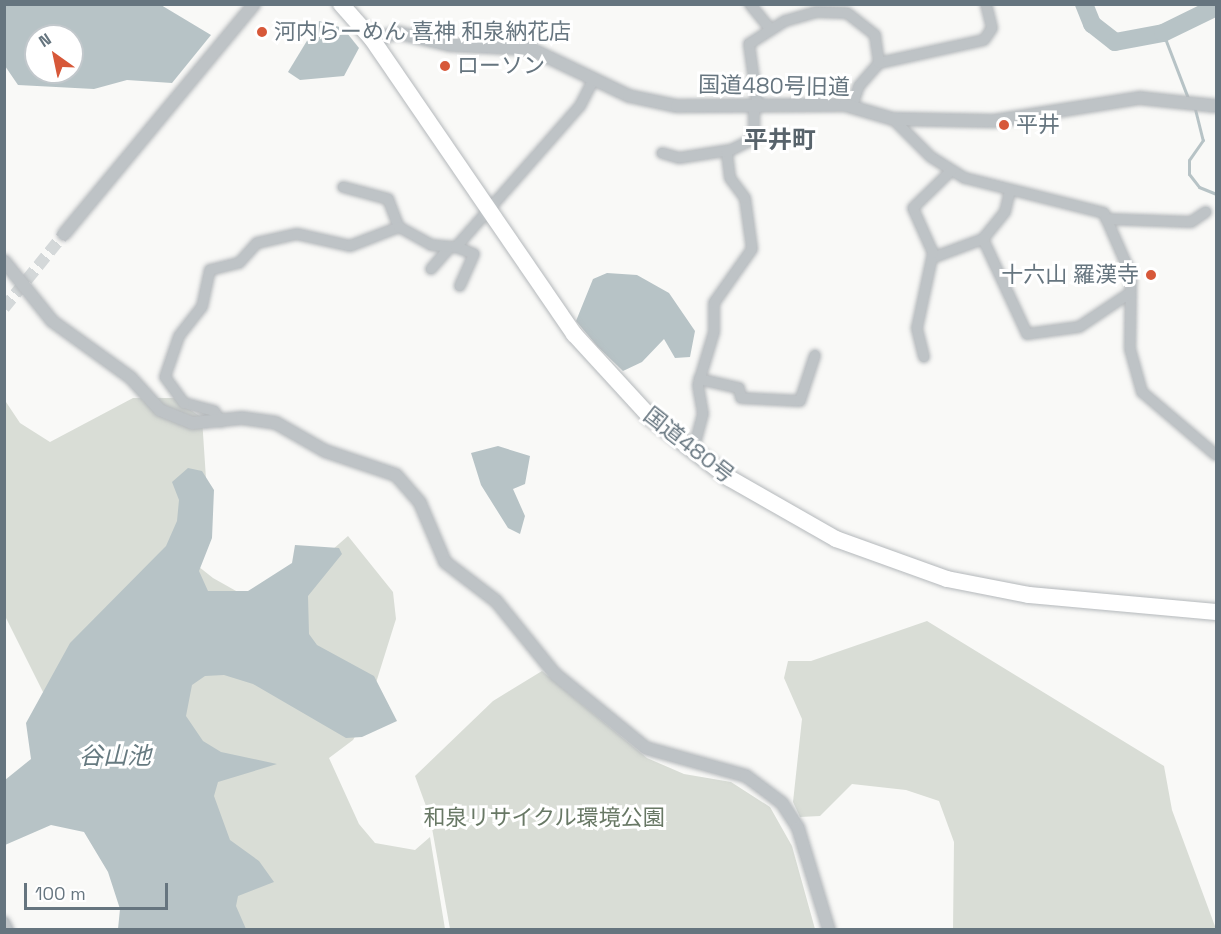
<!DOCTYPE html>
<meta charset="utf-8">
<style>
body{margin:0}
#map{position:relative;width:1221px;height:934px;overflow:hidden;background:#f9f9f7;font-family:"Space Grotesk","Noto Sans JP",sans-serif}
div>[style]{position:absolute}
.green>*{inset:0;background:#d9ddd6}
.water>*{inset:0;background:#b7c3c6}
.stream>*{height:3px;margin:-1.5px;padding:0 1.5px;transform-origin:1.5px;border-radius:1.5px;background:#b7c3c6}
.river>*{height:18px;margin:-9px;padding:0 9px;transform-origin:9px;border-radius:9px;background:#b7c3c6}
.tertiary-tunnel>*{height:12px;margin-top:-6px;transform-origin:0;background:repeating-linear-gradient(90deg,#d4d8d9 0 12px,transparent 0 18px)}
.roads{filter:drop-shadow(0 0 2px #b4b8bb) drop-shadow(0 0 2px #b4b8bb)}
.minor>*{height:10px;margin:-5px;padding:0 5px;transform-origin:5px;border-radius:5px;background:#bec3c6}
.tertiary>*{height:12px;margin:-6px;padding:0 6px;transform-origin:6px;border-radius:6px;background:#bec3c6}
.trunk>*{height:16px;margin:-8px;padding:0 8px;transform-origin:8px;border-radius:8px;background:#fff}
.dots>*{width:16px;height:16px;translate:-50% -50%;box-sizing:border-box;border:3px solid #fff;border-radius:50%}
span{translate:-50% -50%;white-space:nowrap;text-align:center;line-height:1.15;-webkit-text-stroke:6px #fff;paint-order:stroke}
.poi-label{font-size:22px;color:#66757f}
.left{translate:0 -50%;text-align:left}
.right{translate:-100% -50%;text-align:right}
.street-label{font-size:22px;color:#66757f}
.park-label{font-size:22px;color:#687865}
.neighbourhood-label{font-size:24px;color:#58636b;font-weight:700}
.water-label{font-size:24px;color:#667a80;font-style:italic}
.frame{position:absolute;inset:0;border:6px solid #66757f;pointer-events:none}
.north{position:absolute;left:24px;top:24px;width:60px;height:60px;box-sizing:border-box;background:#fff;border:2px solid #c2c8cc;border-radius:50%;rotate:327deg;font-size:16px;font-weight:700;line-height:24px;text-align:center;color:#66757f}
.north::after{content:'';display:block;margin:auto;width:21px;height:27px;background:#d75839;clip-path:polygon(50% 0,100% 100%,50% 72%,0 100%)}
.scale{position:absolute;left:24px;top:883px;width:144px;height:27px;box-sizing:border-box;border:3px solid #66757f;border-top:0;padding-left:8px;font-size:18px;line-height:21px;white-space:nowrap;color:#66757f;-webkit-text-stroke:4px #fff;paint-order:stroke}
</style>
<div id="map">
<div class="green">
<i style="clip-path:polygon(133px 398px,174px 398px,202px 418px,207px 494px,184px 555px,213px 578px,245px 596px,324px 557px,348px 536px,393px 592px,396px 619px,364px 721px,353px 740px,329px 758px,359px 824px,375px 843px,415px 850px,430px 837px,445px 929px,137px 929px,63px 732px,5px 616px,4px 399px,20px 423px,50px 442px)"></i>
<i style="clip-path:polygon(927px 621px,1164px 766px,1172px 810px,1216px 929px,953px 929px,954px 842px,939px 801px,906px 790px,852px 784px,820px 816px,800px 817px,793px 802px,802px 719px,784px 678px,788px 661px,811px 661px)"></i>
<i style="clip-path:polygon(542px 671px,647px 758px,684px 774px,731px 782px,770px 807px,792px 846px,815px 929px,450px 929px,430px 817px,415px 776px,493px 701px)"></i>
</div>
<div class="water">
<i style="clip-path:polygon(evenodd,4px 5px,161px 5px,211px 35px,172px 83px,127px 80px,94px 89px,18px 85px,5px 66px,4px 5px,36px 36px,72px 36px,72px 72px,36px 72px,36px 36px)"></i>
<i style="clip-path:polygon(319px 21px,343px 28px,359px 48px,344px 76px,300px 80px,288px 72px)"></i>
<i style="clip-path:polygon(607px 273px,637px 275px,669px 293px,695px 331px,690px 357px,675px 358px,664px 339px,642px 362px,623px 371px,598px 347px,576px 321px,593px 279px)"></i>
<i style="clip-path:polygon(498px 446px,530px 456px,525px 484px,513px 489px,525px 516px,520px 534px,508px 528px,481px 485px,471px 453px)"></i>
<i style="clip-path:polygon(188px 468px,202px 471px,214px 490px,212px 538px,199px 571px,208px 591px,248px 591px,292px 563px,295px 545px,339px 548px,342px 554px,308px 596px,309px 634px,317px 645px,374px 676px,397px 721px,362px 737px,346px 738px,253px 684px,224px 675px,205px 676px,192px 685px,186px 716px,203px 741px,221px 752px,277px 764px,218px 782px,214px 796px,230px 840px,259px 861px,274px 882px,238px 896px,236px 906px,246px 929px,118px 929px,120px 909px,108px 872px,84px 832px,51px 825px,5px 845px,5px 780px,31px 759px,26px 723px,70px 643px,166px 546px,177px 521px,179px 500px,172px 482px)"></i>
</div>
<div class="stream">
<i style="left:1163px;top:33px;width:70px;rotate:69deg"></i>
<i style="left:1195px;top:109px;width:32px;rotate:76deg"></i>
<i style="left:1203px;top:140px;width:24px;rotate:125deg"></i>
<i style="left:1189px;top:160px;width:14px;rotate:90deg"></i>
<i style="left:1189px;top:174px;width:16px;rotate:52deg"></i>
<i style="left:1199px;top:187px;width:18px;rotate:22deg"></i>
</div>
<div class="river">
<i style="left:1084px;top:4px;width:22px;rotate:68deg"></i>
<i style="left:1092px;top:24px;width:29px;rotate:38deg"></i>
<i style="left:1115px;top:42px;width:49px;rotate:-10.6deg"></i>
<i style="left:1163px;top:33px;width:59px;rotate:-26.1deg"></i>
</div>
<div class="tertiary-tunnel">
<i style="left:4px;top:308px;width:95px;rotate:-51deg"></i>
</div>
<div class="roads">
<div class="minor">
<i style="left:750px;top:4px;width:32px;rotate:51deg"></i>
<i style="left:852px;top:107px;width:22px;rotate:-72deg"></i>
<i style="left:859px;top:86px;width:30px;rotate:-49deg"></i>
<i style="left:879px;top:63px;width:107px;rotate:-12.4deg"></i>
<i style="left:984px;top:40px;width:14px;rotate:-56deg"></i>
<i style="left:992px;top:28px;width:25px;rotate:-104deg"></i>
<i style="left:758px;top:108px;width:65px;rotate:-98deg"></i>
<i style="left:749px;top:44px;width:43px;rotate:-32.6deg"></i>
<i style="left:785px;top:21px;width:33px;rotate:-16deg"></i>
<i style="left:817px;top:12px;width:30px;rotate:2deg"></i>
<i style="left:847px;top:13px;width:36px;rotate:38deg"></i>
<i style="left:875px;top:35px;width:28px;rotate:82deg"></i>
<i style="left:893px;top:119px;width:54px;rotate:45deg"></i>
<i style="left:931px;top:157px;width:40px;rotate:32deg"></i>
<i style="left:965px;top:178px;width:143px;rotate:14.1deg"></i>
<i style="left:1104px;top:213px;width:68px;rotate:66.5deg"></i>
<i style="left:1131px;top:275px;width:74px;rotate:90.8deg"></i>
<i style="left:1130px;top:349px;width:45px;rotate:74.4deg"></i>
<i style="left:1142px;top:392px;width:97px;rotate:40.4deg"></i>
<i style="left:662px;top:153px;width:18px;rotate:16deg"></i>
<i style="left:679px;top:158px;width:52px;rotate:-8.9deg"></i>
<i style="left:343px;top:187px;width:47px;rotate:14.9deg"></i>
<i style="left:388px;top:199px;width:30px;rotate:69deg"></i>
<i style="left:1106px;top:219px;width:85px;rotate:2deg"></i>
<i style="left:1191px;top:222px;width:18px;rotate:-34deg"></i>
<i style="left:983px;top:239px;width:105px;rotate:65.1deg"></i>
<i style="left:1027px;top:334px;width:52px;rotate:-7.7deg"></i>
<i style="left:1079px;top:327px;width:61px;rotate:-33.7deg"></i>
<i style="left:456px;top:247px;width:19px;rotate:21deg"></i>
<i style="left:474px;top:254px;width:35px;rotate:114deg"></i>
<i style="left:932px;top:258px;width:54px;rotate:-20.4deg"></i>
<i style="left:983px;top:239px;width:35px;rotate:-51deg"></i>
<i style="left:1005px;top:212px;width:22px;rotate:-77deg"></i>
<i style="left:431px;top:269px;width:29px;rotate:-49deg"></i>
<i style="left:924px;top:357px;width:30px;rotate:-104deg"></i>
<i style="left:917px;top:328px;width:77px;rotate:-78deg"></i>
<i style="left:933px;top:253px;width:49px;rotate:-114deg"></i>
<i style="left:913px;top:208px;width:54px;rotate:-44.3deg"></i>
<i style="left:699px;top:379px;width:41px;rotate:12.7deg"></i>
<i style="left:739px;top:388px;width:10px;rotate:79deg"></i>
<i style="left:741px;top:398px;width:59px;rotate:2.9deg"></i>
<i style="left:800px;top:401px;width:48px;rotate:-71.9deg"></i>
<i style="left:221px;top:422px;width:13px;rotate:-122deg"></i>
<i style="left:214px;top:411px;width:31px;rotate:-165deg"></i>
<i style="left:184px;top:403px;width:32px;rotate:-126deg"></i>
<i style="left:165px;top:377px;width:43px;rotate:-71.1deg"></i>
<i style="left:179px;top:336px;width:37px;rotate:-52deg"></i>
<i style="left:202px;top:307px;width:38px;rotate:-78deg"></i>
<i style="left:210px;top:270px;width:30px;rotate:-14deg"></i>
<i style="left:239px;top:263px;width:27px;rotate:-48deg"></i>
<i style="left:257px;top:243px;width:41px;rotate:-12.7deg"></i>
<i style="left:297px;top:234px;width:54px;rotate:12.8deg"></i>
<i style="left:350px;top:246px;width:53px;rotate:-21.2deg"></i>
<i style="left:399px;top:227px;width:37px;rotate:29deg"></i>
<i style="left:431px;top:245px;width:25px;rotate:5deg"></i>
<i style="left:456px;top:247px;width:188px;rotate:-48.7deg"></i>
<i style="left:580px;top:106px;width:31px;rotate:-63deg"></i>
<i style="left:693px;top:451px;width:38px;rotate:-75deg"></i>
<i style="left:703px;top:414px;width:29px;rotate:-100deg"></i>
<i style="left:698px;top:385px;width:55px;rotate:-73.2deg"></i>
<i style="left:714px;top:332px;width:29px;rotate:-90deg"></i>
<i style="left:714px;top:303px;width:66px;rotate:-54.9deg"></i>
<i style="left:752px;top:249px;width:51px;rotate:-97.8deg"></i>
<i style="left:745px;top:198px;width:25px;rotate:-127deg"></i>
<i style="left:730px;top:178px;width:26px;rotate:-97deg"></i>
<i style="left:727px;top:152px;width:30px;rotate:-26deg"></i>
<i style="left:754px;top:139px;width:31px;rotate:-90deg"></i>
<i style="left:4px;top:922px;width:9px;rotate:63deg"></i>
</div>
<div class="tertiary">
<i style="left:372px;top:39px;width:28px;rotate:-13deg"></i>
<i style="left:399px;top:33px;width:52px;rotate:13.2deg"></i>
<i style="left:450px;top:45px;width:81px;rotate:2.8deg"></i>
<i style="left:531px;top:49px;width:109px;rotate:25.6deg"></i>
<i style="left:629px;top:96px;width:49px;rotate:11.8deg"></i>
<i style="left:677px;top:106px;width:168px;rotate:-0.3deg"></i>
<i style="left:845px;top:105px;width:50px;rotate:16.3deg"></i>
<i style="left:893px;top:119px;width:101px;rotate:1.1deg"></i>
<i style="left:994px;top:121px;width:148px;rotate:-9deg"></i>
<i style="left:1140px;top:98px;width:76px;rotate:6deg"></i>
<i style="left:64px;top:234px;width:298px;rotate:-50.4deg"></i>
<i style="left:4px;top:261px;width:77px;rotate:51.3deg"></i>
<i style="left:52px;top:321px;width:97px;rotate:35.8deg"></i>
<i style="left:131px;top:378px;width:43px;rotate:47.8deg"></i>
<i style="left:160px;top:410px;width:35px;rotate:22deg"></i>
<i style="left:193px;top:423px;width:49px;rotate:-5.8deg"></i>
<i style="left:242px;top:418px;width:34px;rotate:8deg"></i>
<i style="left:276px;top:423px;width:56px;rotate:29.7deg"></i>
<i style="left:325px;top:451px;width:75px;rotate:18.7deg"></i>
<i style="left:396px;top:475px;width:37px;rotate:49deg"></i>
<i style="left:420px;top:503px;width:64px;rotate:67deg"></i>
<i style="left:445px;top:562px;width:64px;rotate:37.4deg"></i>
<i style="left:496px;top:601px;width:94px;rotate:51.1deg"></i>
<i style="left:555px;top:674px;width:117px;rotate:39.1deg"></i>
<i style="left:646px;top:748px;width:104px;rotate:15.6deg"></i>
<i style="left:746px;top:776px;width:45px;rotate:36.9deg"></i>
<i style="left:782px;top:803px;width:30px;rotate:57deg"></i>
<i style="left:798px;top:828px;width:107px;rotate:73.1deg"></i>
</div>
<div class="trunk">
<i style="left:341px;top:4px;width:47px;rotate:48.5deg"></i>
<i style="left:372px;top:39px;width:358px;rotate:55.6deg"></i>
<i style="left:574px;top:334px;width:113px;rotate:47.5deg"></i>
<i style="left:650px;top:417px;width:100px;rotate:37.7deg"></i>
<i style="left:729px;top:478px;width:123px;rotate:29.7deg"></i>
<i style="left:836px;top:539px;width:118px;rotate:19.8deg"></i>
<i style="left:947px;top:579px;width:84px;rotate:11deg"></i>
<i style="left:1029px;top:595px;width:188px;rotate:5.2deg"></i>
</div>
</div>
<div class="dots">
<i style="left:262px;top:32px;background:#d75839"></i>
<i style="left:445px;top:66px;background:#d75839"></i>
<i style="left:1004px;top:125px;background:#d75839"></i>
<i style="left:1151px;top:275px;background:#d75839"></i>
</div>
<div class="poi-label">
<span class="left" style="left:274px;top:32px">河内らーめん 喜神 和泉納花店</span>
<span class="left" style="left:457px;top:66px">ローソン</span>
<span class="left" style="left:1016px;top:125px">平井</span>
<span class="right" style="left:1139px;top:275px">十六山 羅漢寺</span>
</div>
<div class="street-label">
<span style="left:774px;top:86px;rotate:1deg">国道480号旧道</span>
<span style="left:689px;top:445px;rotate:38deg">国道480号</span>
</div>
<div class="park-label">
<span style="left:544px;top:818px">和泉リサイクル環境公園</span>
</div>
<div class="neighbourhood-label">
<span style="left:780px;top:140px">平井町</span>
</div>
<div class="water-label">
<span style="left:115px;top:756px">谷山池</span>
</div>
<div class="frame"></div>
<div class="north">N</div>
<div class="scale">100 m</div>
</div>
